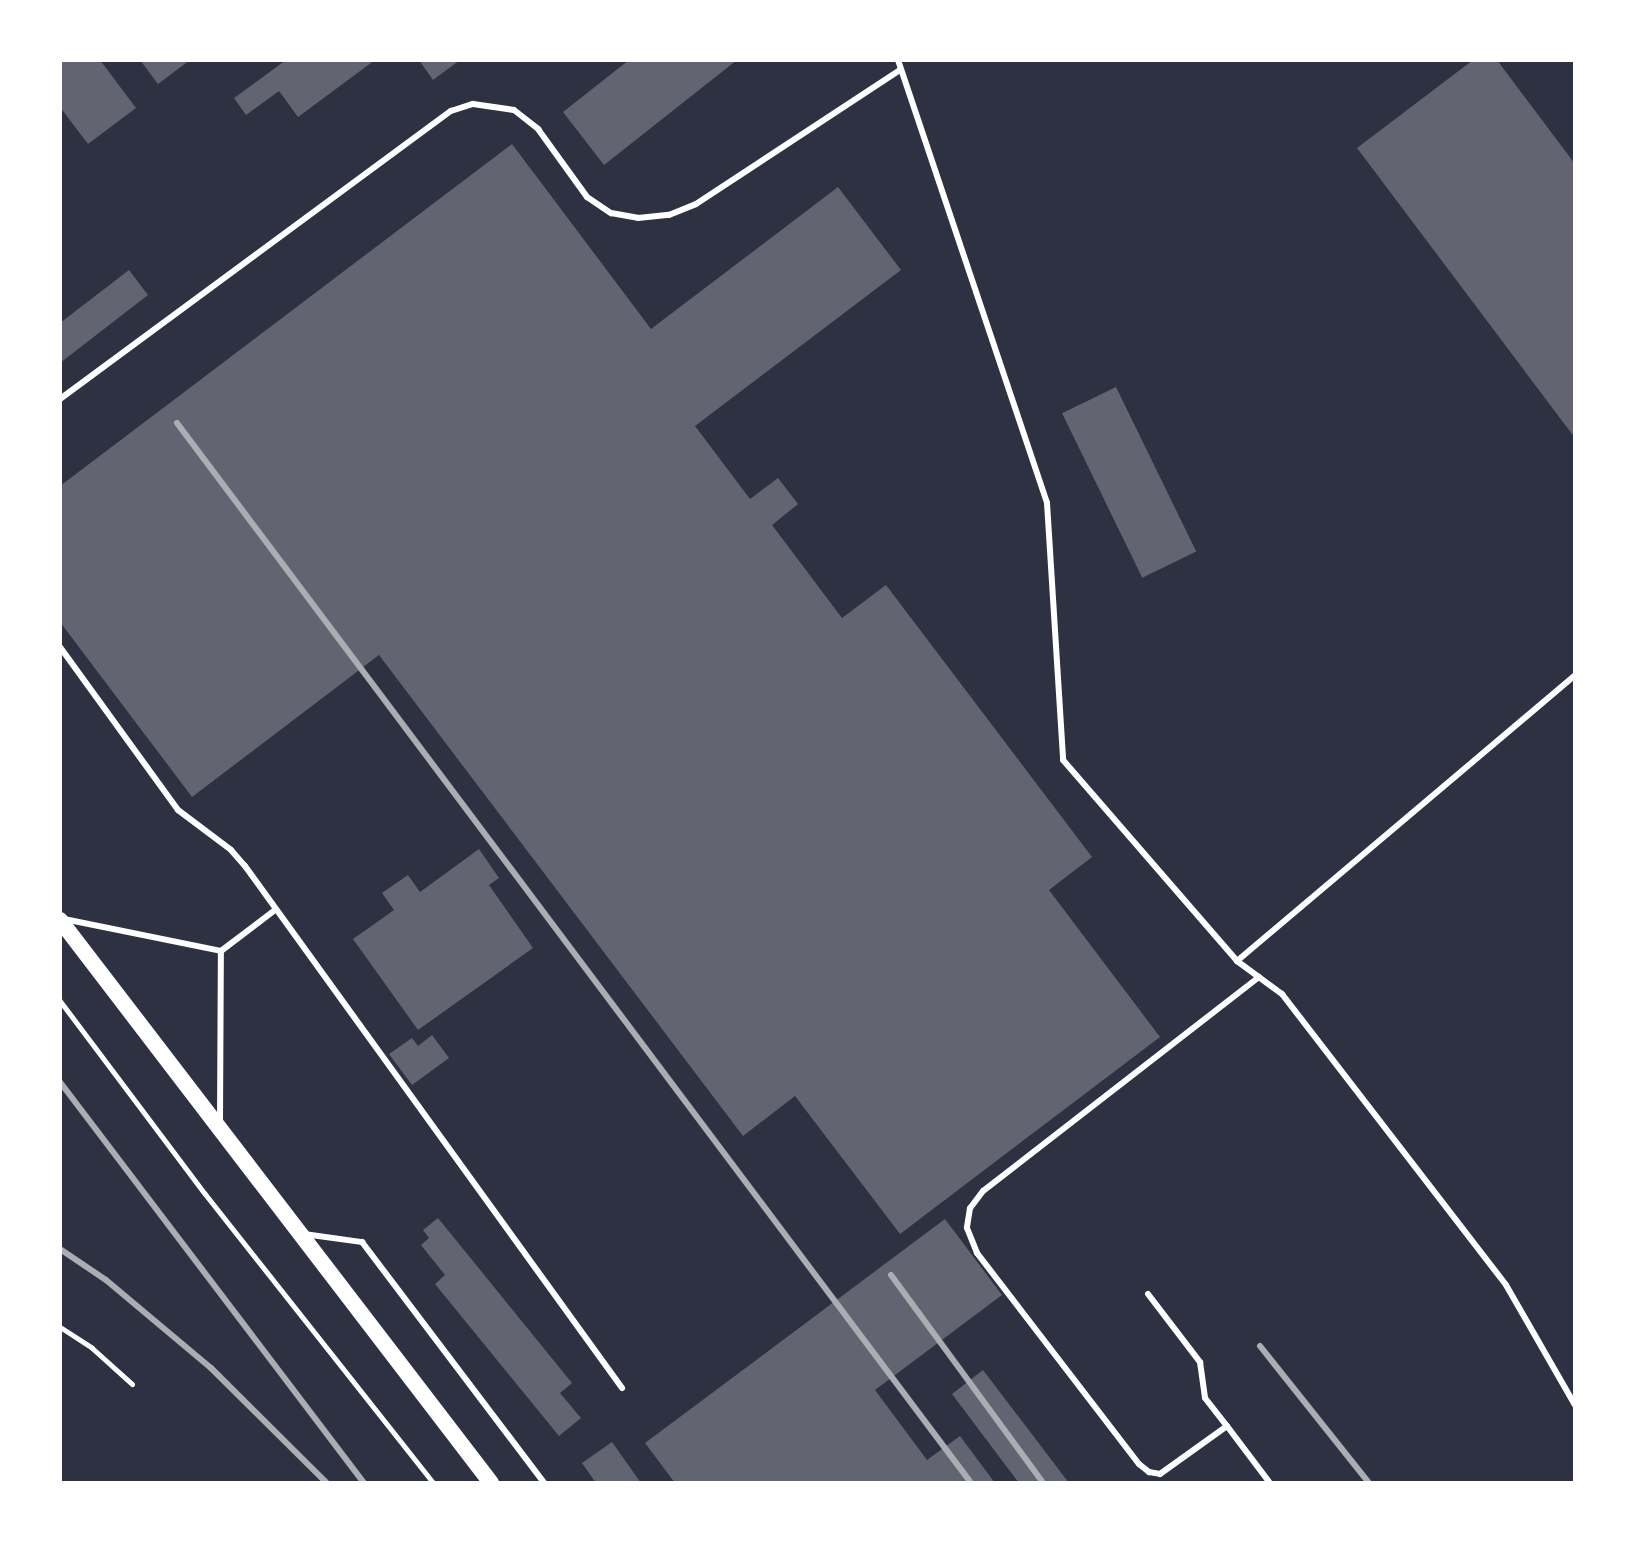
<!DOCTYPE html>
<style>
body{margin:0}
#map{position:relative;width:1635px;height:1543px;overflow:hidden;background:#2d3142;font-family:Inter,sans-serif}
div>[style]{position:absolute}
.building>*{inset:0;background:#626471;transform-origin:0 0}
.path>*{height:5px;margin:-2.5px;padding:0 2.5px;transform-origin:2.5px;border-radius:2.5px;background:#fff}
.service>*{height:6px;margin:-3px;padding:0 3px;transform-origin:3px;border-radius:3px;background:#fff}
.secondary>*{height:16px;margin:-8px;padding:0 8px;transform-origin:8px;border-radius:8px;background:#fff}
.rail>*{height:6px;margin:-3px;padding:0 3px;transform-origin:3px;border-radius:3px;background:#abadb3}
span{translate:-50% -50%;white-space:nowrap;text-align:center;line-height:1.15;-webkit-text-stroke:8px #fff;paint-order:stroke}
.frame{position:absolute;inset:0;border:62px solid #fff;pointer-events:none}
</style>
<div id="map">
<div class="building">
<i style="clip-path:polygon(60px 60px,100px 60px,136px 108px,88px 144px,60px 107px)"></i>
<i style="clip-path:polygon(140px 60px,190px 60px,158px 84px)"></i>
<i style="clip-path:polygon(286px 60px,375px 60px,298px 117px,279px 91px,246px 115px,234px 98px)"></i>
<i style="clip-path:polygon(419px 60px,460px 60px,433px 80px)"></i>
<i style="clip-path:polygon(629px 60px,737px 60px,604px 165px,563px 112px)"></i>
<i style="clip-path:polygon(1473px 60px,1497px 60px,1575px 164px,1575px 438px,1357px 148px)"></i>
<i style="clip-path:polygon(512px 144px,651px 329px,838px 187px,901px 270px,695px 426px,750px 499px,778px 478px,798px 504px,772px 525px,842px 618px,886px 585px,1092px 857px,1049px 890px,1160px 1037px,900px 1234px,795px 1096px,743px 1136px,379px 655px,192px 797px,60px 622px,60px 486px)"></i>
<i style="clip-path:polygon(129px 270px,148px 295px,60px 363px,60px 323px)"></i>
<i style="left:1116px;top:387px;width:183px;height:60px;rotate:64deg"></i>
<i style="clip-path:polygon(479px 849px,499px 878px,489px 885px,533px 948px,418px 1030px,353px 939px,394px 910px,382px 893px,408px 875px,420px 892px)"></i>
<i style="clip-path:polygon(432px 1035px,449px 1058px,412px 1085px,389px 1054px,412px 1038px,418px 1046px)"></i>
<i style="clip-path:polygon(438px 1218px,572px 1383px,560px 1393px,581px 1418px,559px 1436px,435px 1284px,445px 1275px,421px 1245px,429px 1238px,423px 1230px)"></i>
<i style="clip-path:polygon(945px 1219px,1002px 1295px,875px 1390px,927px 1460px,960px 1436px,995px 1483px,675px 1483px,645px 1443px)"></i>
<i style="clip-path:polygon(983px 1370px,1069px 1483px,1019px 1483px,952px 1394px)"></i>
<i style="clip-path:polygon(612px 1442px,641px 1483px,596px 1483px,582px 1463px)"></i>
</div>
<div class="path">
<i style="left:60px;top:1001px;width:241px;rotate:53.1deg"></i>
<i style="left:205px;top:1194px;width:368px;rotate:51.7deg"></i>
<i style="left:60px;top:1327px;width:38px;rotate:33deg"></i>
<i style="left:92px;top:1348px;width:54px;rotate:42deg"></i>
</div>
<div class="service">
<i style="left:898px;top:60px;width:467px;rotate:71.4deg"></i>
<i style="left:1047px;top:503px;width:257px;rotate:86.4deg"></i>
<i style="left:1063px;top:760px;width:266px;rotate:49.1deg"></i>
<i style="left:1237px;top:961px;width:56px;rotate:36.3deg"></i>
<i style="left:1282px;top:994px;width:367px;rotate:52.4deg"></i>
<i style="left:1506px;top:1285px;width:138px;rotate:60.1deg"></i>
<i style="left:60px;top:399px;width:486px;rotate:-36.4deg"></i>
<i style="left:451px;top:111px;width:23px;rotate:-18deg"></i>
<i style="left:473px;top:104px;width:41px;rotate:8.3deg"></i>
<i style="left:514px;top:110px;width:31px;rotate:38deg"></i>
<i style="left:538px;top:129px;width:84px;rotate:54.2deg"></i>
<i style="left:587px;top:197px;width:29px;rotate:34deg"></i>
<i style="left:611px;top:213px;width:27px;rotate:10deg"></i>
<i style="left:638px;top:218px;width:31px;rotate:-6deg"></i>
<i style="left:669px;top:215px;width:29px;rotate:-22deg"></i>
<i style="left:696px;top:204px;width:244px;rotate:-33.3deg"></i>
<i style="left:60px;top:647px;width:201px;rotate:54.1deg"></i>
<i style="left:178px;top:810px;width:66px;rotate:37deg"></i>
<i style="left:231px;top:850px;width:21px;rotate:49deg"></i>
<i style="left:245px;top:866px;width:644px;rotate:54.16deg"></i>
<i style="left:64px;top:919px;width:160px;rotate:11.5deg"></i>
<i style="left:1237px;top:961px;width:443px;rotate:-40.2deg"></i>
<i style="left:1259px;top:977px;width:349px;rotate:142.2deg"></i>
<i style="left:983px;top:1191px;width:21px;rotate:127deg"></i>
<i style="left:970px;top:1208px;width:20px;rotate:99deg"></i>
<i style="left:967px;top:1228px;width:27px;rotate:68deg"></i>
<i style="left:977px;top:1253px;width:266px;rotate:52.5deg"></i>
<i style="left:1139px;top:1464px;width:13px;rotate:39deg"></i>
<i style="left:1149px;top:1472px;width:11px;rotate:10deg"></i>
<i style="left:1160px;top:1474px;width:82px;rotate:-35.6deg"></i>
<i style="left:1227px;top:1426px;width:71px;rotate:53deg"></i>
<i style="left:220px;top:1121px;width:170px;rotate:-89.7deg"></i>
<i style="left:221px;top:951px;width:68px;rotate:-37.2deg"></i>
<i style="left:304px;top:1234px;width:59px;rotate:7.9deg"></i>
<i style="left:362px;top:1242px;width:302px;rotate:52.9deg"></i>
<i style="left:1148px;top:1294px;width:86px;rotate:52.6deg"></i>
<i style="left:1200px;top:1362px;width:36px;rotate:82deg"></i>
<i style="left:1205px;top:1398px;width:36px;rotate:52deg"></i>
</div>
<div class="secondary">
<i style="left:60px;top:920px;width:709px;rotate:52.56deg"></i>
</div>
<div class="rail">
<i style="left:177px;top:423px;width:1324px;rotate:53.16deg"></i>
<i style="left:60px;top:1082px;width:503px;rotate:52.83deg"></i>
<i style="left:60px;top:1249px;width:55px;rotate:34deg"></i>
<i style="left:106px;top:1280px;width:137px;rotate:40deg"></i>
<i style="left:211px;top:1368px;width:163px;rotate:44.8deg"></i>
<i style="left:891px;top:1275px;width:258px;rotate:53.8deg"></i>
<i style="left:1260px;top:1346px;width:175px;rotate:51.5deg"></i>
</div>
<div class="frame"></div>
</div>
